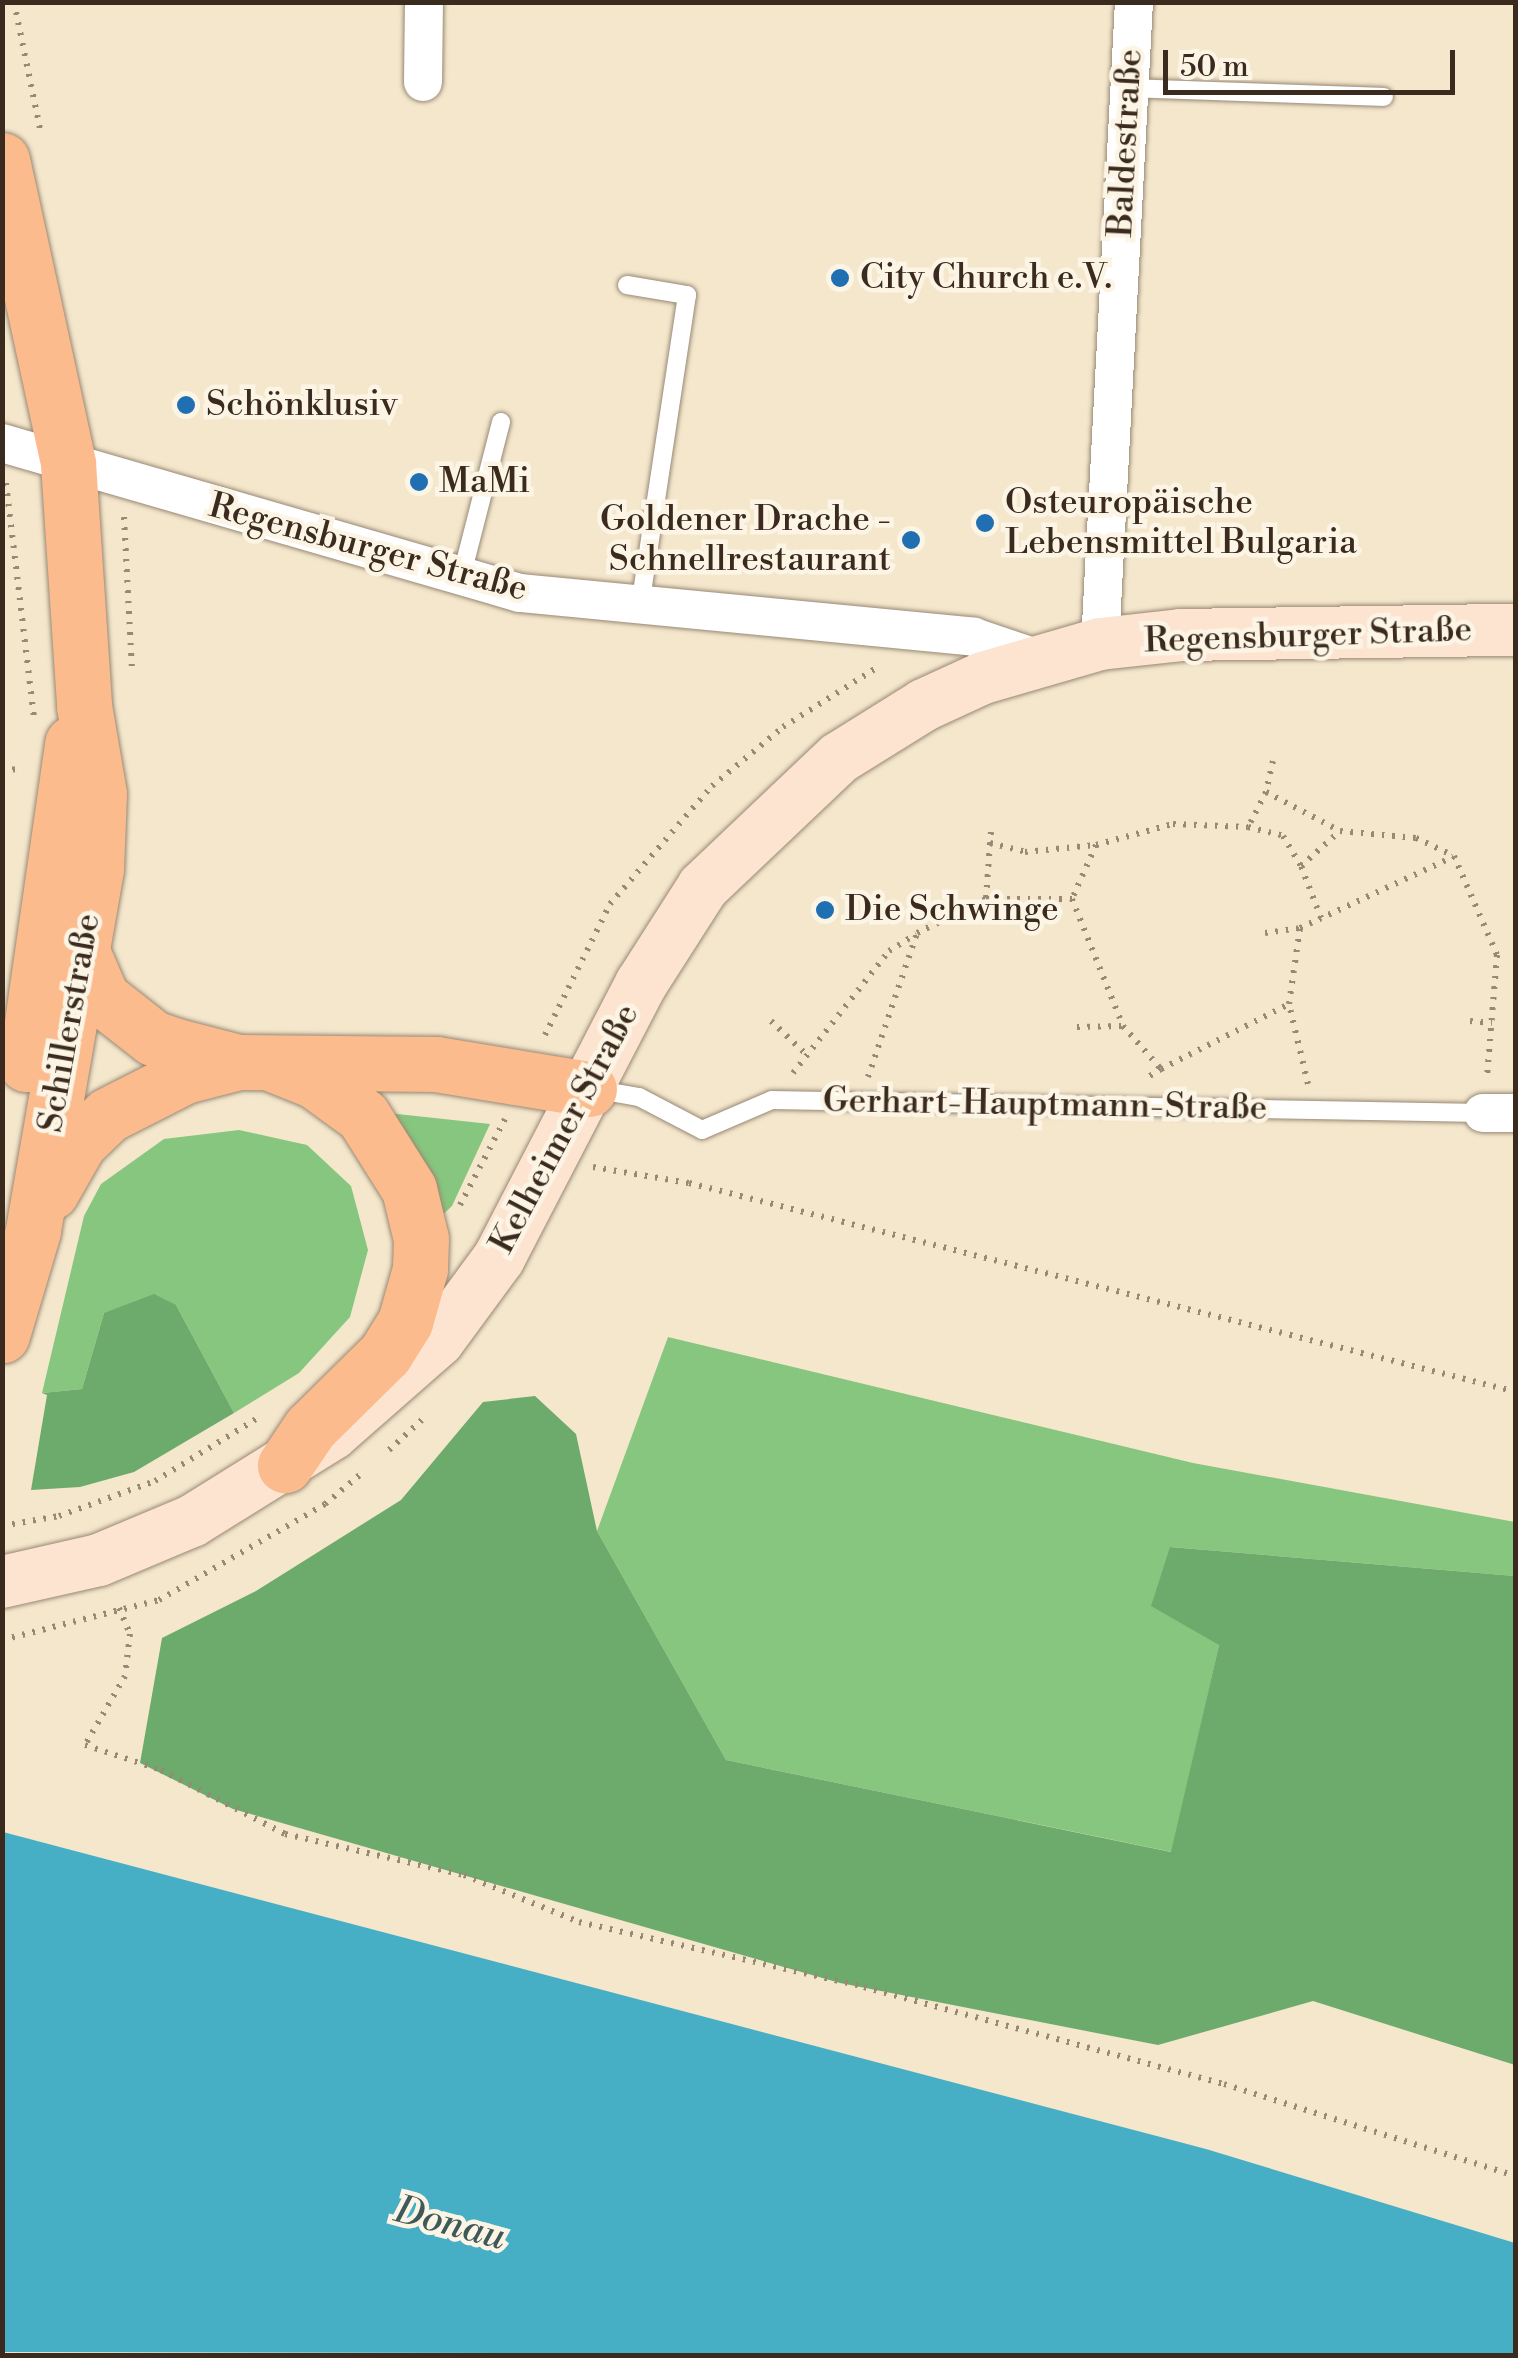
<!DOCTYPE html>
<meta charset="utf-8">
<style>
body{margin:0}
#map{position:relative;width:1518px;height:2358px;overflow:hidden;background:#f4e7cc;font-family:"Libre Bodoni",serif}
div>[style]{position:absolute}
.green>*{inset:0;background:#87c67e}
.forest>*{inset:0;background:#6dab6d}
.water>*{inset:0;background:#46aec5}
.path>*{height:6px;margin-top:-3px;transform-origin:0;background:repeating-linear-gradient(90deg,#988875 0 2.5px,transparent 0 10.5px)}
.roads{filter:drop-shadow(0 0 2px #988875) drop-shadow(0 0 2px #988875)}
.lane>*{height:18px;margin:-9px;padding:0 9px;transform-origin:9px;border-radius:9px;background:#fff}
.street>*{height:38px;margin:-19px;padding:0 19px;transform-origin:19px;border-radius:19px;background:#fff}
.secondary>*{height:52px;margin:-26px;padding:0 26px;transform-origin:26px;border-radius:26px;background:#fde4d1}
.primary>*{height:55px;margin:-27.5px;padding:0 27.5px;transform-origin:27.5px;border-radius:27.5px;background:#fbbb8d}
.dots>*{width:28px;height:28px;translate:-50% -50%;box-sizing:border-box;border:5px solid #fcf5e5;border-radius:50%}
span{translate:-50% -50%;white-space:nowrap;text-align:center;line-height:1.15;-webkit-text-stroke:9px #fcf5e5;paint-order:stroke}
.street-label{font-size:35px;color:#3b2a1e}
.poi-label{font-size:35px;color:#3b2a1e}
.left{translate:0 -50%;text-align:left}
.right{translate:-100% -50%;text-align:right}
.water-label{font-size:38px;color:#3f5858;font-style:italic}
.frame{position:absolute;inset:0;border:5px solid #3b2a1e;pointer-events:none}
.scale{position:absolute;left:1163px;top:50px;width:292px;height:45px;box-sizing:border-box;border:5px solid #3b2a1e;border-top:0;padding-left:12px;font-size:30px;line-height:35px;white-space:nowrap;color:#3b2a1e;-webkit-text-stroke:8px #fcf5e5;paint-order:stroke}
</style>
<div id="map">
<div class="green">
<i style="clip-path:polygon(388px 1113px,490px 1124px,452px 1206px,435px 1222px)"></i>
<i style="clip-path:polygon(239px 1130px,307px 1145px,351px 1186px,368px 1250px,350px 1317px,299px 1373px,234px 1413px,176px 1305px,104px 1313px,82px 1389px,42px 1393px,84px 1216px,101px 1184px,164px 1139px)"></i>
<i style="clip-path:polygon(668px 1337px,1193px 1463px,1515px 1522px,1515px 1576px,1170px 1547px,1219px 1645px,1172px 1852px,726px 1760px,597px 1531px)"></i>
</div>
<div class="forest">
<i style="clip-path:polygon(154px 1294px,176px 1305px,234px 1413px,134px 1472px,80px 1487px,31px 1490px,47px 1395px,42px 1393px,82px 1389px,104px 1313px)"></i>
<i style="clip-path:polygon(535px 1396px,576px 1434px,597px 1531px,726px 1760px,1171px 1852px,1219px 1645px,1151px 1606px,1170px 1547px,1515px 1576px,1515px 2065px,1313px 2001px,1158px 2045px,840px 1983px,233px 1809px,140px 1763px,162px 1638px,256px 1591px,401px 1500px,483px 1402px)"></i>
</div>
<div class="water">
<i style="clip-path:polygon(3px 1832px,1206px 2149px,1515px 2243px,1515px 2355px,3px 2352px)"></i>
</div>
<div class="path">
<i style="left:14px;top:2px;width:134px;rotate:78.4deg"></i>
<i style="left:6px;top:483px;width:238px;rotate:83.2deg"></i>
<i style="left:124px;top:517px;width:152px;rotate:87deg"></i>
<i style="left:1273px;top:761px;width:32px;rotate:103deg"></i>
<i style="left:1266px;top:792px;width:84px;rotate:27.8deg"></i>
<i style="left:1340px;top:831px;width:76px;rotate:5.3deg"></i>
<i style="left:1416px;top:838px;width:42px;rotate:25.3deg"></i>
<i style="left:1454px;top:856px;width:108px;rotate:66.5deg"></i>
<i style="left:1497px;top:955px;width:122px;rotate:94.7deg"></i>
<i style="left:2px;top:770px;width:21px;rotate:-3deg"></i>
<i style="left:1266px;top:792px;width:39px;rotate:117deg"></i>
<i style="left:1248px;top:827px;width:36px;rotate:14deg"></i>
<i style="left:1283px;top:836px;width:35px;rotate:59deg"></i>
<i style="left:991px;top:832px;width:11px;rotate:95deg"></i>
<i style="left:990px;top:843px;width:36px;rotate:14deg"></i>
<i style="left:1025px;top:852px;width:71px;rotate:-5.6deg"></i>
<i style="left:1096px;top:845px;width:80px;rotate:-15.3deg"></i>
<i style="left:1173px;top:824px;width:75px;rotate:2.3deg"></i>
<i style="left:990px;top:843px;width:56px;rotate:94.1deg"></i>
<i style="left:986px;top:899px;width:86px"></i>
<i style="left:1096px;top:845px;width:59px;rotate:114deg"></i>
<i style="left:1072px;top:899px;width:137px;rotate:68.1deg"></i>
<i style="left:1123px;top:1026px;width:57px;rotate:48.5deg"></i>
<i style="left:1161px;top:1069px;width:15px;rotate:148deg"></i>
<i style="left:1321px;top:918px;width:56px;rotate:-111deg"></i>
<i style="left:1301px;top:866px;width:52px;rotate:-41.9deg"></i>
<i style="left:1265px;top:933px;width:35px;rotate:-8deg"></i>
<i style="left:771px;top:1021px;width:50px;rotate:43.4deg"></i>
<i style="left:1470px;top:1021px;width:22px;rotate:5deg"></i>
<i style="left:1077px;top:1027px;width:46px;rotate:-1.2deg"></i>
<i style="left:545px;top:1035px;width:146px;rotate:-63.6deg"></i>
<i style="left:610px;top:904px;width:156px;rotate:-49.2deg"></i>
<i style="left:712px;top:786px;width:92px;rotate:-39.7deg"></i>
<i style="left:783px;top:727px;width:112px;rotate:-32.3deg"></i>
<i style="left:1161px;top:1069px;width:144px;rotate:-26.9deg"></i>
<i style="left:793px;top:1073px;width:155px;rotate:-51.8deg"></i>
<i style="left:889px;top:951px;width:32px;rotate:-32deg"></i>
<i style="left:868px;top:1077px;width:152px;rotate:-71.2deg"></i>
<i style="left:917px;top:933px;width:77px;rotate:-26.2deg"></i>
<i style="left:1308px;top:1084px;width:82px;rotate:-103.4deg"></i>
<i style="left:1289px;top:1004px;width:77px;rotate:-81.8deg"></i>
<i style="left:1300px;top:928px;width:169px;rotate:-24.9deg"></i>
<i style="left:593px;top:1167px;width:97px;rotate:9.5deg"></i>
<i style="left:689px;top:1183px;width:853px;rotate:14.18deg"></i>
<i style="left:460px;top:1205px;width:97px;rotate:-62.4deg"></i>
<i style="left:389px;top:1450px;width:47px;rotate:-42.4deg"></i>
<i style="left:2px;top:1526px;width:58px;rotate:-10deg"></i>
<i style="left:59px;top:1516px;width:102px;rotate:-20deg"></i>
<i style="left:155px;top:1481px;width:124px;rotate:-31.5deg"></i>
<i style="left:119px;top:1608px;width:28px;rotate:67deg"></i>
<i style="left:130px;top:1634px;width:42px;rotate:96.8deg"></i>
<i style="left:125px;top:1676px;width:80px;rotate:120.1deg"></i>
<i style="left:85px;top:1745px;width:80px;rotate:18.2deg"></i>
<i style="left:161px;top:1770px;width:140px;rotate:27.3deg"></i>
<i style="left:285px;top:1834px;width:184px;rotate:12.9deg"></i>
<i style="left:464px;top:1875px;width:124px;rotate:22.2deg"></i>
<i style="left:579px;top:1922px;width:292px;rotate:12.8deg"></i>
<i style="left:864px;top:1987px;width:373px;rotate:15.1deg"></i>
<i style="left:1224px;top:2084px;width:306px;rotate:17.5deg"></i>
<i style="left:2px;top:1640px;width:162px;rotate:-14.3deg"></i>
<i style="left:159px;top:1600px;width:192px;rotate:-30deg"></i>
<i style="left:325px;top:1504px;width:47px;rotate:-39.8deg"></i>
</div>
<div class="roads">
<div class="lane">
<i style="left:1129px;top:88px;width:255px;rotate:2deg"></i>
<i style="left:627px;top:285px;width:61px;rotate:9.5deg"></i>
<i style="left:687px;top:295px;width:316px;rotate:98.6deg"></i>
<i style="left:461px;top:578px;width:161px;rotate:-75.6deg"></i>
<i style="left:593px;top:1089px;width:47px;rotate:9.9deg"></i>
<i style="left:639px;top:1097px;width:71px;rotate:27.6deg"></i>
<i style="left:702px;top:1130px;width:76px;rotate:-23.2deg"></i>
<i style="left:772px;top:1100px;width:711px;rotate:1.05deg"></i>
</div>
<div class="street">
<i style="left:423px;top:82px;width:80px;rotate:-89.3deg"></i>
<i style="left:2px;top:443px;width:539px;rotate:16.15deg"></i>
<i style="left:520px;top:593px;width:456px;rotate:5.5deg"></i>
<i style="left:974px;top:637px;width:65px;rotate:18.7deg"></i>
<i style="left:1100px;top:644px;width:643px;rotate:-86.97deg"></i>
<i style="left:1483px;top:1113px;width:33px"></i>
</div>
<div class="secondary">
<i style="left:2px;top:1582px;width:99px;rotate:-12.8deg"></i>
<i style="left:99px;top:1560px;width:101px;rotate:-22.8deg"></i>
<i style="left:192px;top:1521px;width:165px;rotate:-31.9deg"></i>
<i style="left:332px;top:1434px;width:141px;rotate:-41.3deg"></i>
<i style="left:438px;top:1341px;width:103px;rotate:-53.7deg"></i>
<i style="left:499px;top:1258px;width:309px;rotate:-62.6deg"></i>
<i style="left:641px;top:984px;width:115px;rotate:-57.4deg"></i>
<i style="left:703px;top:887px;width:187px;rotate:-43.5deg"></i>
<i style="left:839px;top:758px;width:100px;rotate:-31.9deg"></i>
<i style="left:924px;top:705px;width:65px;rotate:-24.6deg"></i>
<i style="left:983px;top:678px;width:122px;rotate:-16.2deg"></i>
<i style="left:1100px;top:644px;width:81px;rotate:-6.3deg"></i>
<i style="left:1181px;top:635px;width:335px;rotate:-0.9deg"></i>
</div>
<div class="primary">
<i style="left:2px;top:160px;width:310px;rotate:77.7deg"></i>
<i style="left:68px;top:463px;width:244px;rotate:86.2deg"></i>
<i style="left:84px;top:706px;width:89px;rotate:80.3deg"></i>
<i style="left:99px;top:794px;width:75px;rotate:92.3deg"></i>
<i style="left:96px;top:869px;width:367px;rotate:99.9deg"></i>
<i style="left:33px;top:1231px;width:109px;rotate:106.6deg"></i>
<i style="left:83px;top:954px;width:48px;rotate:66.6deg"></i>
<i style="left:102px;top:998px;width:65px;rotate:38.1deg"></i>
<i style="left:153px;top:1038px;width:24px;rotate:19deg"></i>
<i style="left:176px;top:1046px;width:65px;rotate:14.3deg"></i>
<i style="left:239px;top:1062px;width:197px;rotate:0.6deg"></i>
<i style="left:436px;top:1064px;width:155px;rotate:9.3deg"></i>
<i style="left:26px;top:1064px;width:324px;rotate:-81.8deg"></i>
<i style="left:275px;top:1065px;width:43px;rotate:21.8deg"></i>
<i style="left:315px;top:1081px;width:59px;rotate:36.1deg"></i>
<i style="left:363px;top:1116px;width:86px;rotate:57.8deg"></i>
<i style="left:409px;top:1189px;width:51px;rotate:76.5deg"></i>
<i style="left:421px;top:1239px;width:30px;rotate:92deg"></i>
<i style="left:420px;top:1269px;width:55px;rotate:105.8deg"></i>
<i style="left:405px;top:1322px;width:38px;rotate:122deg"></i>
<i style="left:385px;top:1354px;width:105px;rotate:135.4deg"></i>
<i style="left:310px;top:1428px;width:45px;rotate:124deg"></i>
<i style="left:51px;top:1192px;width:56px;rotate:-60.3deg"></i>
<i style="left:79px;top:1143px;width:40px;rotate:-44deg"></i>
<i style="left:108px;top:1115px;width:86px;rotate:-26.9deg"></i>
<i style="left:185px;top:1076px;width:56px;rotate:-14.5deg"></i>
</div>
</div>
<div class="dots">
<i style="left:840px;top:278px;background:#1f6fb2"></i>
<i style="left:186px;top:405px;background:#1f6fb2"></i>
<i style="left:419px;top:482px;background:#1f6fb2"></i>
<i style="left:985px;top:523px;background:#1f6fb2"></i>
<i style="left:911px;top:540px;background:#1f6fb2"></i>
<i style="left:825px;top:910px;background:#1f6fb2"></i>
</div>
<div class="street-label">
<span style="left:1126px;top:143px;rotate:-87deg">Baldestraße</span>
<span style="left:368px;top:548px;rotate:15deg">Regensburger Straße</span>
<span style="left:1308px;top:636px;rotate:-2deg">Regensburger Straße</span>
<span style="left:70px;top:1023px;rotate:-80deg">Schillerstraße</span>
<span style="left:1045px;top:1105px;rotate:1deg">Gerhart-Hauptmann-Straße</span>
<span style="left:565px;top:1129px;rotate:-62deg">Kelheimer Straße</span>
</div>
<div class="poi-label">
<span class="left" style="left:860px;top:278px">City Church e.V.</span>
<span class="left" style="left:206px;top:405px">Schönklusiv</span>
<span class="left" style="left:439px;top:482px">MaMi</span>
<span class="left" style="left:1005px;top:523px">Osteuropäische<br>Lebensmittel Bulgaria</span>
<span class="right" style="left:891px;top:540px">Goldener Drache -<br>Schnellrestaurant</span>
<span class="left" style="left:845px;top:910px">Die Schwinge</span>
</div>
<div class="water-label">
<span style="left:450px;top:2224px;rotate:15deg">Donau</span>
</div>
<div class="frame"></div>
<div class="scale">50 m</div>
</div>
